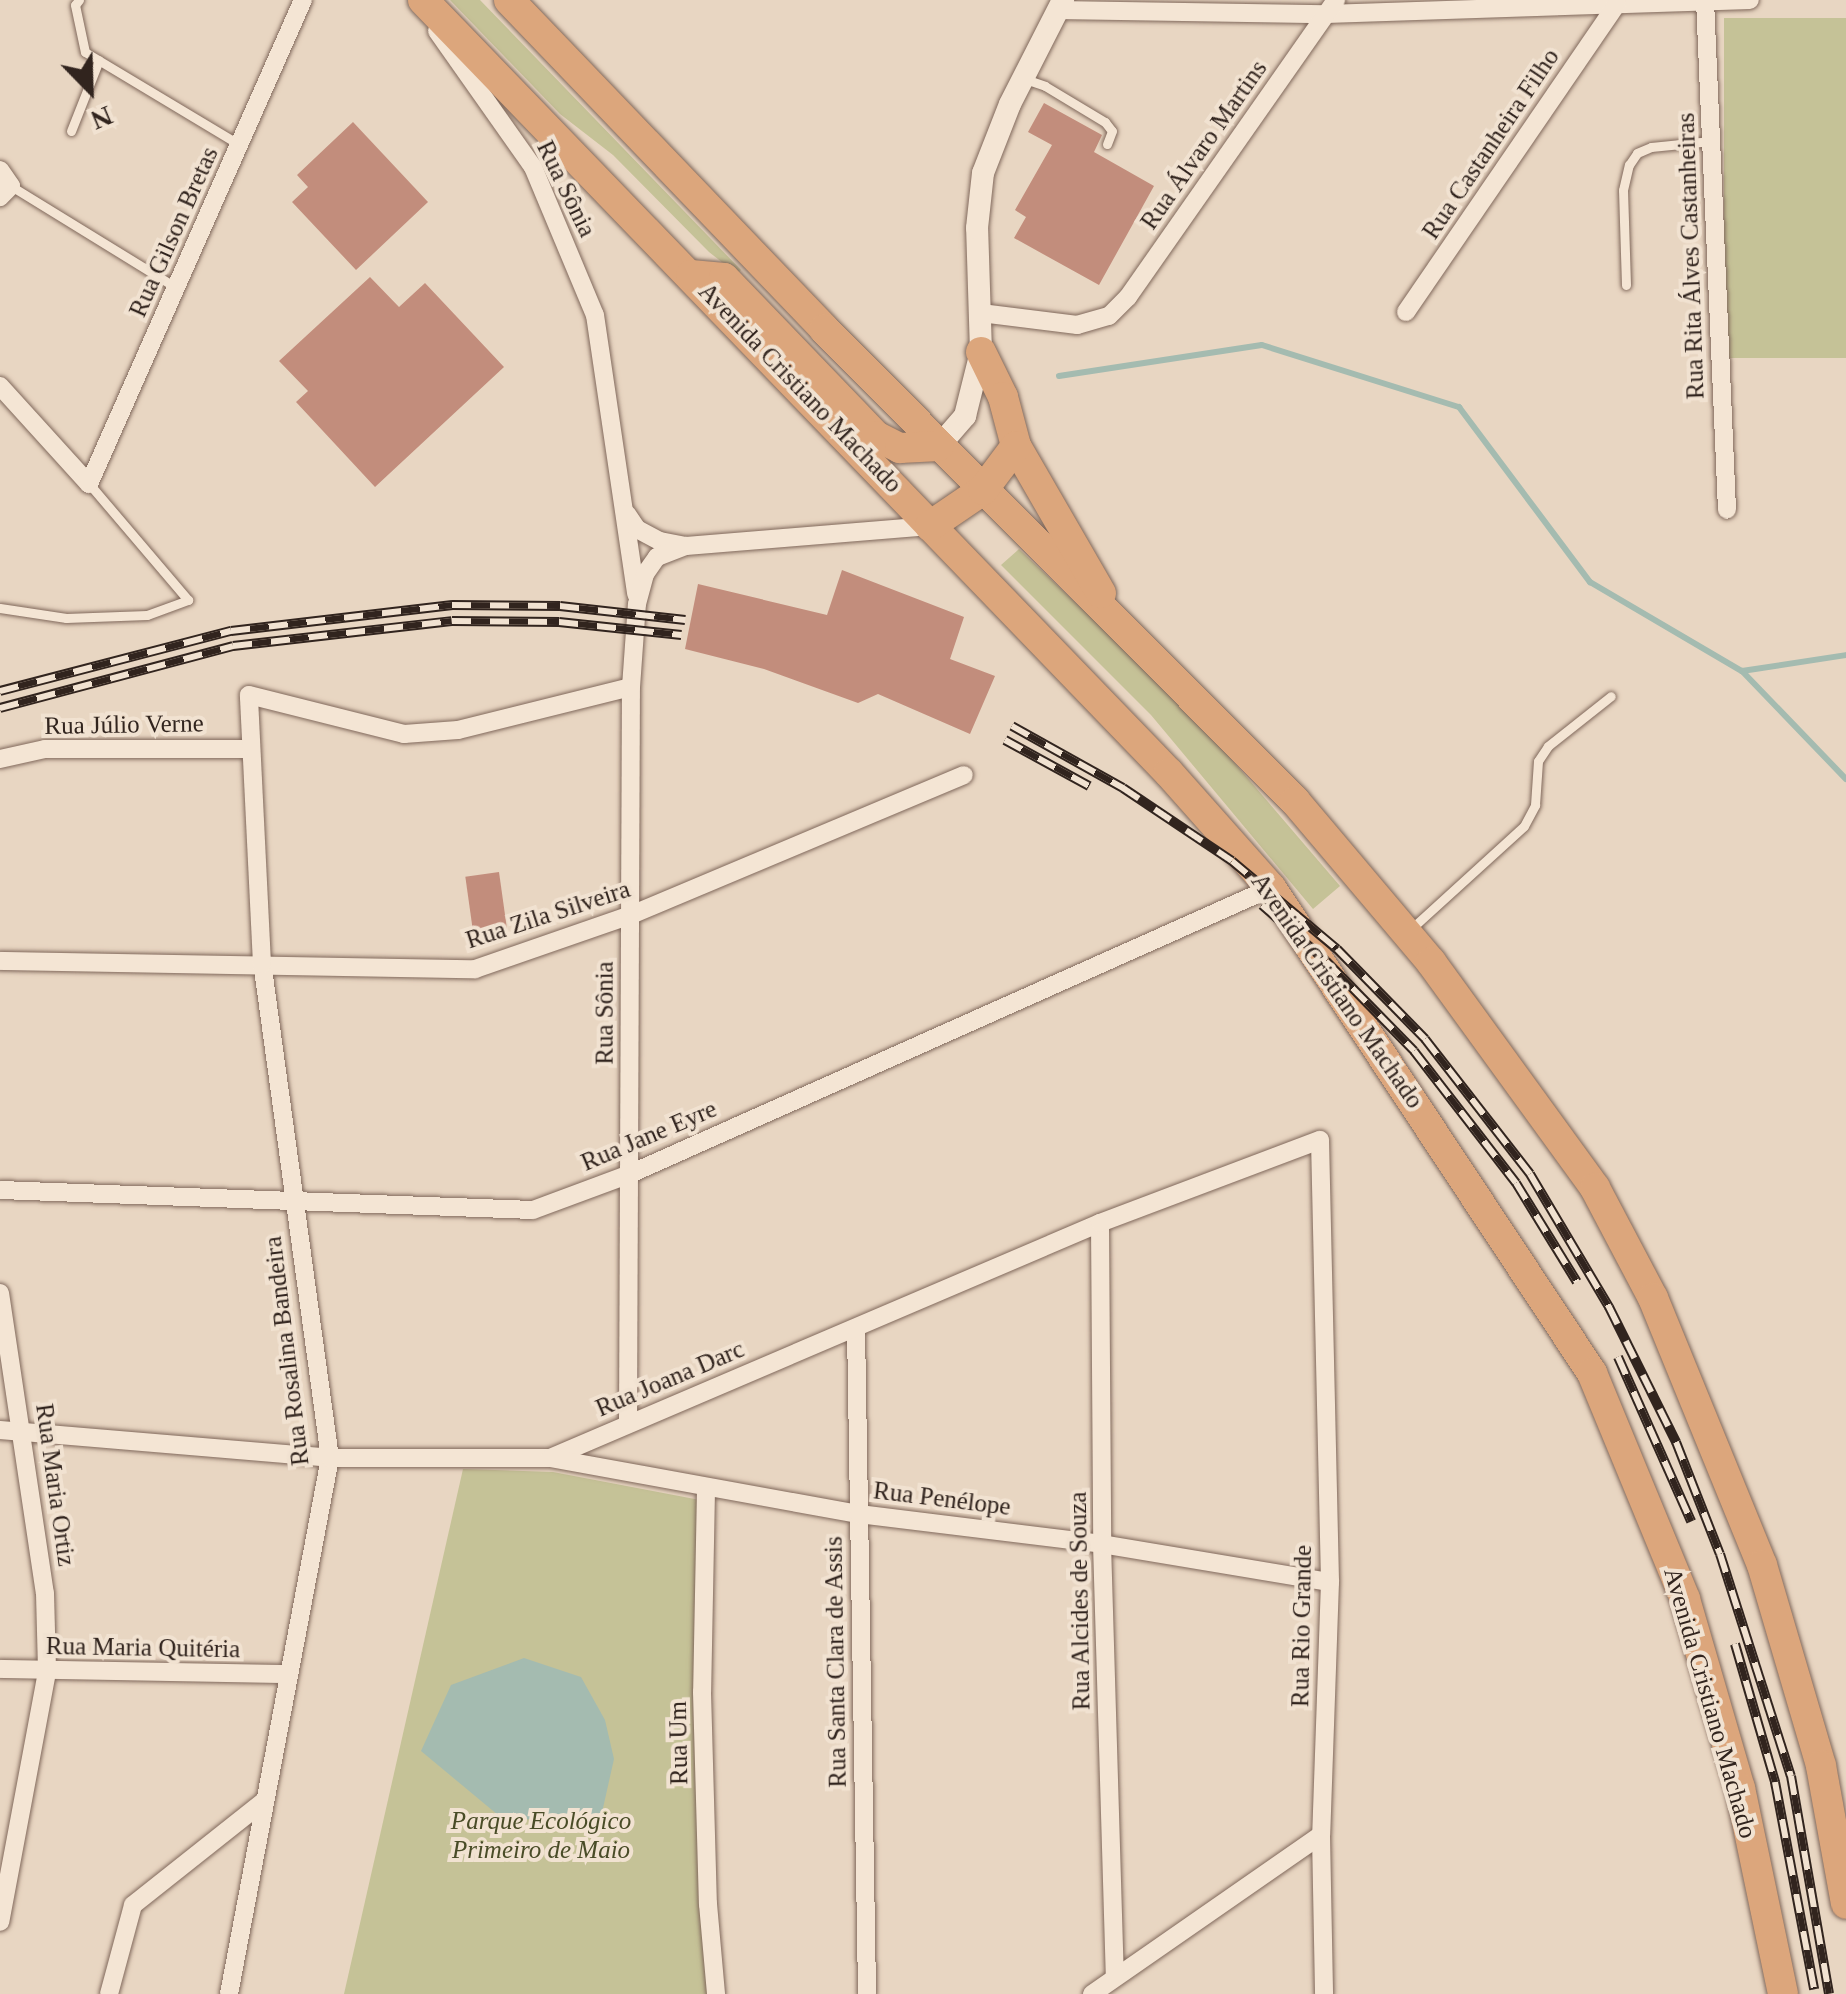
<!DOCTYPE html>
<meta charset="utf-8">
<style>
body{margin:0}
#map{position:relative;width:1846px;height:1994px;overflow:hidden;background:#e8d6c2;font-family:Georgia,serif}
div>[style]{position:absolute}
.green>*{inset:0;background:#c5c297;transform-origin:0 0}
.water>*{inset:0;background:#a4bbb0}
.stream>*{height:6px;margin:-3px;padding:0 3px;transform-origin:3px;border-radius:3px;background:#a4bbb0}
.building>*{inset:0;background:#c28d7c;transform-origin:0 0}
.roads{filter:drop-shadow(0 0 2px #80685b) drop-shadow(0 0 2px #80685b)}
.service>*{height:9px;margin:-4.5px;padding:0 4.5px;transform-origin:4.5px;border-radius:4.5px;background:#f4e5d4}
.minor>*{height:18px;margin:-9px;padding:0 9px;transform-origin:9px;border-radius:9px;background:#f4e5d4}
.tertiary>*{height:22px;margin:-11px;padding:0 11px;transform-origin:11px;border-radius:11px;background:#f4e5d4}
.trunk>*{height:30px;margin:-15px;padding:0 15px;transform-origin:15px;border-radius:15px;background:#dca67c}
.rail>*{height:10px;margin-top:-5px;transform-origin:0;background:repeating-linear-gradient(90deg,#f1e2d1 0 19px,#31241e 0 38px);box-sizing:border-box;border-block:2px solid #31241e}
span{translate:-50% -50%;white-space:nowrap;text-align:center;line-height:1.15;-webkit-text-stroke:8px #f1e2d1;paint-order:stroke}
.street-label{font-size:25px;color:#31241e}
.park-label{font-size:25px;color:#494c27;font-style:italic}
.north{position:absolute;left:40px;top:40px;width:100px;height:100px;-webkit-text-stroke:8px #f1e2d1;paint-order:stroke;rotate:157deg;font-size:28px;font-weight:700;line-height:40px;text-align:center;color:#31241e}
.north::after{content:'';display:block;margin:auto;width:35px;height:45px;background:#31241e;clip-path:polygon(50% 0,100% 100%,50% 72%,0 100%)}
</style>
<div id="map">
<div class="green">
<i style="clip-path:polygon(450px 0,480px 0,741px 270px,737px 274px,709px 252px,613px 155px,560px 114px)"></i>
<i style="left:1846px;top:18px;width:340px;height:122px;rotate:90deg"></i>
<i style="clip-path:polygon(1019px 549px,1191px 712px,1340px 886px,1313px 909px,1151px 715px,1001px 565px)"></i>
<i style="clip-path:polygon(463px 1469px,553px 1472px,700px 1500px,709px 1994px,344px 1994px)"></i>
</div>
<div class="water">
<i style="clip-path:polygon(524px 1658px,581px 1677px,605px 1720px,614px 1759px,601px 1817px,504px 1820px,421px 1751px,451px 1685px)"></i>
</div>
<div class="stream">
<i style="left:1059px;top:376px;width:205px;rotate:-8.7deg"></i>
<i style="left:1262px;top:345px;width:207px;rotate:17.5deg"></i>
<i style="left:1459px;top:407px;width:219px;rotate:53.2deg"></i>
<i style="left:1590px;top:582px;width:176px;rotate:30.4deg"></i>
<i style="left:1742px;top:671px;width:150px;rotate:46.1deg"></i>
<i style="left:1742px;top:671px;width:105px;rotate:-8.7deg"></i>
</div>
<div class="building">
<i style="clip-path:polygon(1044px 103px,1102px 135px,1094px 152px,1154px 186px,1099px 285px,1014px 238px,1026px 217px,1015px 210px,1052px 145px,1028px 132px)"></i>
<i style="clip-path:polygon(353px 122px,428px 202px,356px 270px,292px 202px,308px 187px,297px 175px)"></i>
<i style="clip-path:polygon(370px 277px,399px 307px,425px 283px,504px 367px,375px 487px,296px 402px,308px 391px,279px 361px)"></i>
<i style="clip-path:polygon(842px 570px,964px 617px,950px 659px,995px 676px,970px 734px,878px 694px,858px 703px,764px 669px,685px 649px,698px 584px,827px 615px)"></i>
<i style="left:499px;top:872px;width:57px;height:34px;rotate:82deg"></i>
</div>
<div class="roads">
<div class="service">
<i style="left:79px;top:0;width:6px;rotate:129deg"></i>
<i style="left:75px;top:5px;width:48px;rotate:78deg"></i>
<i style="left:85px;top:52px;width:181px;rotate:31deg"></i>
<i style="left:1025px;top:79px;width:21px;rotate:19deg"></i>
<i style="left:1045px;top:86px;width:70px;rotate:31deg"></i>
<i style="left:1105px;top:122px;width:11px;rotate:52deg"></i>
<i style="left:1112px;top:131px;width:14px;rotate:111deg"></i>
<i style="left:71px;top:131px;width:76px;rotate:-68.5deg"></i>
<i style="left:11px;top:186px;width:193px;rotate:31.6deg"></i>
<i style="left:1626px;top:285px;width:95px;rotate:-91.8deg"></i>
<i style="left:1623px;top:190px;width:26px;rotate:-77deg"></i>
<i style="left:1629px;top:165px;width:14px;rotate:-56deg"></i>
<i style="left:1637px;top:153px;width:15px;rotate:-23deg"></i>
<i style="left:1651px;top:147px;width:60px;rotate:-5.7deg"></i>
<i style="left:0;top:608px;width:67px;rotate:8.6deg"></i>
<i style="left:66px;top:618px;width:81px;rotate:-2.1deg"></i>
<i style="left:147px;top:615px;width:44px;rotate:-20.1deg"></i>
<i style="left:188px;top:600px;width:151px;rotate:-130.4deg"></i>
<i style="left:1412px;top:928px;width:151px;rotate:-42.3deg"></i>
<i style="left:1524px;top:826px;width:24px;rotate:-62deg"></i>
<i style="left:1535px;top:805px;width:44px;rotate:-86.1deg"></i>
<i style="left:1538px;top:761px;width:18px;rotate:-56deg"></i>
<i style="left:1548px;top:746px;width:80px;rotate:-38.4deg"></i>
</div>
<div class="minor">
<i style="left:1705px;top:0;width:510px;rotate:87.53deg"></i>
<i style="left:1057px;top:10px;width:269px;rotate:0.9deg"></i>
<i style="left:1326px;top:14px;width:424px;rotate:-1.9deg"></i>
<i style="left:437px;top:31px;width:166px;rotate:54.8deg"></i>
<i style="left:533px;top:167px;width:160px;rotate:67.3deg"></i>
<i style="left:595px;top:315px;width:282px;rotate:81.6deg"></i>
<i style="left:0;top:170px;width:19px;rotate:55deg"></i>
<i style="left:11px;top:186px;width:16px;rotate:135deg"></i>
<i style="left:1406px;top:312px;width:373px;rotate:-55.6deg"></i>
<i style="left:981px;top:313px;width:97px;rotate:7.1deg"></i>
<i style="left:1077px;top:325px;width:33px;rotate:-16deg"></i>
<i style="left:1109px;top:316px;width:27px;rotate:-45deg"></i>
<i style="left:1128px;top:297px;width:363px;rotate:-55deg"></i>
<i style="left:0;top:386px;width:132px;rotate:47.8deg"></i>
<i style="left:89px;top:484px;width:529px;rotate:-66.15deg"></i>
<i style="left:627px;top:514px;width:18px;rotate:56deg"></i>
<i style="left:637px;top:529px;width:26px;rotate:28deg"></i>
<i style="left:660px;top:541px;width:25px;rotate:11deg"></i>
<i style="left:0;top:759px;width:46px;rotate:-12.5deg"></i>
<i style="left:45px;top:749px;width:204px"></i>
<i style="left:0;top:961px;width:475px;rotate:1deg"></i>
<i style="left:475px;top:969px;width:165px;rotate:-19.1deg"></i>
<i style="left:631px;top:915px;width:361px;rotate:-22.8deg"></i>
<i style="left:0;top:1190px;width:533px;rotate:2.15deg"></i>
<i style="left:533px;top:1210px;width:103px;rotate:-20.4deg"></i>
<i style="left:630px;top:1174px;width:702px;rotate:-24.05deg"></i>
<i style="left:1100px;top:1223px;width:321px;rotate:89.6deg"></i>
<i style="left:1102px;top:1544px;width:433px;rotate:88.3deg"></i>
<i style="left:0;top:1293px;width:303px;rotate:81.5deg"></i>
<i style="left:45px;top:1593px;width:79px;rotate:88.5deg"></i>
<i style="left:47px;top:1672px;width:254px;rotate:100.6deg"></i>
<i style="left:856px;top:1328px;width:666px;rotate:89.05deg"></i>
<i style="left:628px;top:1423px;width:736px;rotate:-89.77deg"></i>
<i style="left:631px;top:687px;width:83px;rotate:-85.9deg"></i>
<i style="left:637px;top:604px;width:31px;rotate:-75deg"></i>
<i style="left:645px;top:574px;width:21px;rotate:-55deg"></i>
<i style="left:657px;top:557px;width:31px;rotate:-21deg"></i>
<i style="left:686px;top:546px;width:245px;rotate:-4.7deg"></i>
<i style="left:0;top:1430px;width:331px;rotate:4.8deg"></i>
<i style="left:330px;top:1458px;width:220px"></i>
<i style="left:550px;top:1458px;width:598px;rotate:-23.14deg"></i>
<i style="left:1100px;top:1223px;width:235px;rotate:-20.7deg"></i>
<i style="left:1320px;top:1140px;width:442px;rotate:88.7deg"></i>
<i style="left:1330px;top:1582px;width:253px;rotate:92deg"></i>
<i style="left:1321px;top:1835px;width:279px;rotate:145.2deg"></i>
<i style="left:550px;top:1458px;width:314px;rotate:10.3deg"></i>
<i style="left:859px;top:1514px;width:245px;rotate:7deg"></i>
<i style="left:1102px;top:1544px;width:231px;rotate:9.5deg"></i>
<i style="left:706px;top:1490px;width:202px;rotate:91.1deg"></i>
<i style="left:702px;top:1692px;width:212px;rotate:88.4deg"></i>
<i style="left:708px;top:1904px;width:90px;rotate:84.9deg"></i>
<i style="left:0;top:1669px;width:286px;rotate:1deg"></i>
<i style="left:1321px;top:1835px;width:159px;rotate:88.9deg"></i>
<i style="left:109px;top:1994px;width:92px;rotate:-74.9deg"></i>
<i style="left:133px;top:1905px;width:167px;rotate:-38.4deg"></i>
<i style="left:229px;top:1994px;width:545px;rotate:-79.33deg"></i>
<i style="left:330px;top:1458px;width:499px;rotate:-97.8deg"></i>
<i style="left:262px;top:964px;width:269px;rotate:-92.8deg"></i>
<i style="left:249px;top:695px;width:160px;rotate:14.1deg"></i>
<i style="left:404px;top:734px;width:54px;rotate:-4.2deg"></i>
<i style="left:458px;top:730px;width:178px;rotate:-14deg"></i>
</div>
<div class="tertiary">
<i style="left:939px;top:446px;width:40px;rotate:-49deg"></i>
<i style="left:965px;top:416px;width:66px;rotate:-76deg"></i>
<i style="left:981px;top:352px;width:124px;rotate:-91.8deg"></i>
<i style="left:977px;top:228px;width:55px;rotate:-83.8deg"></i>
<i style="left:983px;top:173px;width:74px;rotate:-68.6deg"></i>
<i style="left:1010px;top:104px;width:117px;rotate:-63deg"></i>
</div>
<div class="trunk">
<i style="left:423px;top:0;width:1074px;rotate:46.02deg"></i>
<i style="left:1169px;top:773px;width:154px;rotate:48.4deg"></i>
<i style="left:1271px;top:888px;width:582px;rotate:56.5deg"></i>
<i style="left:1592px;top:1373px;width:244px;rotate:67.6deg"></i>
<i style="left:1685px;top:1599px;width:197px;rotate:73.8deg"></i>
<i style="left:1740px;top:1788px;width:210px;rotate:78.2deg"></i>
<i style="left:509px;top:0;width:455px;rotate:46.2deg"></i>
<i style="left:824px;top:329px;width:667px;rotate:45.06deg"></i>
<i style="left:1295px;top:801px;width:211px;rotate:49.8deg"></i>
<i style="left:1431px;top:962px;width:279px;rotate:54deg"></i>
<i style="left:1595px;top:1188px;width:124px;rotate:62.2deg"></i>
<i style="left:1653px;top:1298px;width:288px;rotate:67.8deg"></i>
<i style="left:1762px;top:1565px;width:209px;rotate:73.6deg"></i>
<i style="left:1821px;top:1766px;width:140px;rotate:79.7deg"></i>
<i style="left:691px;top:275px;width:33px;rotate:5deg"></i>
<i style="left:724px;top:278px;width:219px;rotate:46.1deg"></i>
<i style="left:876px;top:436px;width:27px;rotate:27deg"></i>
<i style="left:900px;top:448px;width:39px;rotate:-3deg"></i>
<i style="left:981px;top:352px;width:50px;rotate:63.9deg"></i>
<i style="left:1003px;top:397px;width:51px;rotate:75.1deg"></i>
<i style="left:1016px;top:446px;width:170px;rotate:60deg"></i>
<i style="left:930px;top:526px;width:64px;rotate:-34.2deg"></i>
<i style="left:983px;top:490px;width:55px;rotate:-53.1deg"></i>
</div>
</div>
<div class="rail">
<i style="left:0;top:691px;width:239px;rotate:-14.6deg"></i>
<i style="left:231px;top:631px;width:223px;rotate:-6.7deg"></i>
<i style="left:452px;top:605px;width:108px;rotate:0.5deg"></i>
<i style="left:560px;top:606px;width:126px;rotate:6.4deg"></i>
<i style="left:0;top:708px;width:241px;rotate:-14.9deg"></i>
<i style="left:233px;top:646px;width:220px;rotate:-6.5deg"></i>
<i style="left:452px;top:621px;width:107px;rotate:0.5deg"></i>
<i style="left:559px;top:622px;width:123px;rotate:6.1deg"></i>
<i style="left:1012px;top:726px;width:127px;rotate:29.2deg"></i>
<i style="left:1123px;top:788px;width:131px;rotate:33.8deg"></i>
<i style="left:1232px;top:861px;width:137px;rotate:40deg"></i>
<i style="left:1337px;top:949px;width:126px;rotate:45.6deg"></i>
<i style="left:1425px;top:1039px;width:171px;rotate:52.1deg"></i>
<i style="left:1530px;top:1174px;width:155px;rotate:59.3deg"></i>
<i style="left:1609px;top:1307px;width:151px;rotate:63.6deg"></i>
<i style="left:1676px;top:1442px;width:120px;rotate:68.6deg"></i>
<i style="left:1720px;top:1554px;width:233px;rotate:72.3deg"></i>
<i style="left:1791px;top:1776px;width:221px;rotate:80.1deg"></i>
<i style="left:1005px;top:740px;width:96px;rotate:28.7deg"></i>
<i style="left:1262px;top:905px;width:85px;rotate:41.2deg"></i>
<i style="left:1326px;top:961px;width:126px;rotate:45.6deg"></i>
<i style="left:1414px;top:1051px;width:167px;rotate:52.3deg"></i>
<i style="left:1516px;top:1183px;width:116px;rotate:58.4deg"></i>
<i style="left:1618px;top:1357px;width:180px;rotate:66deg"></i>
<i style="left:1735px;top:1644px;width:144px;rotate:73.8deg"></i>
<i style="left:1775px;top:1782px;width:211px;rotate:79.3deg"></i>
</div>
<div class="street-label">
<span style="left:1491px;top:144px;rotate:-56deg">Rua Castanheira Filho</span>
<span style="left:1204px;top:145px;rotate:-55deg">Rua Álvaro Martins</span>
<span style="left:566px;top:189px;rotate:64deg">Rua Sônia</span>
<span style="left:174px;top:232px;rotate:-66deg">Rua Gilson Bretas</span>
<span style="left:1691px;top:256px;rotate:-92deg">Rua Rita Álves Castanheiras</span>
<span style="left:800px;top:388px;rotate:46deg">Avenida Cristiano Machado</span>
<span style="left:124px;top:725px;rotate:-1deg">Rua Júlio Verne</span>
<span style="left:548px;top:915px;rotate:-18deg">Rua Zila Silveira</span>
<span style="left:1337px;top:991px;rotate:55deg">Avenida Cristiano Machado</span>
<span style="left:605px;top:1013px;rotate:-90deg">Rua Sônia</span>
<span style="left:649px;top:1136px;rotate:-23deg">Rua Jane Eyre</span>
<span style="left:287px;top:1351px;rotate:-97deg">Rua Rosalina Bandeira</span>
<span style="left:670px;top:1379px;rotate:-23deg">Rua Joana Darc</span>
<span style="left:55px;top:1485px;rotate:82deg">Rua Maria Ortiz</span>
<span style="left:942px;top:1499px;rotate:7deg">Rua Penélope</span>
<span style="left:1080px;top:1601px;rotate:-91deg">Rua Alcides de Souza</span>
<span style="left:1302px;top:1626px;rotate:-89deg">Rua Rio Grande</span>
<span style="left:143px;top:1648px;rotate:1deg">Rua Maria Quitéria</span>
<span style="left:836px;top:1662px;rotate:-91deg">Rua Santa Clara de Assis</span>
<span style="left:1710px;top:1703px;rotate:74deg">Avenida Cristiano Machado</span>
<span style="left:679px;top:1743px;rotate:-91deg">Rua Um</span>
</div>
<div class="park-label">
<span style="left:541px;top:1836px">Parque Ecológico<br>Primeiro de Maio</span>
</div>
<div class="north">N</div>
</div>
